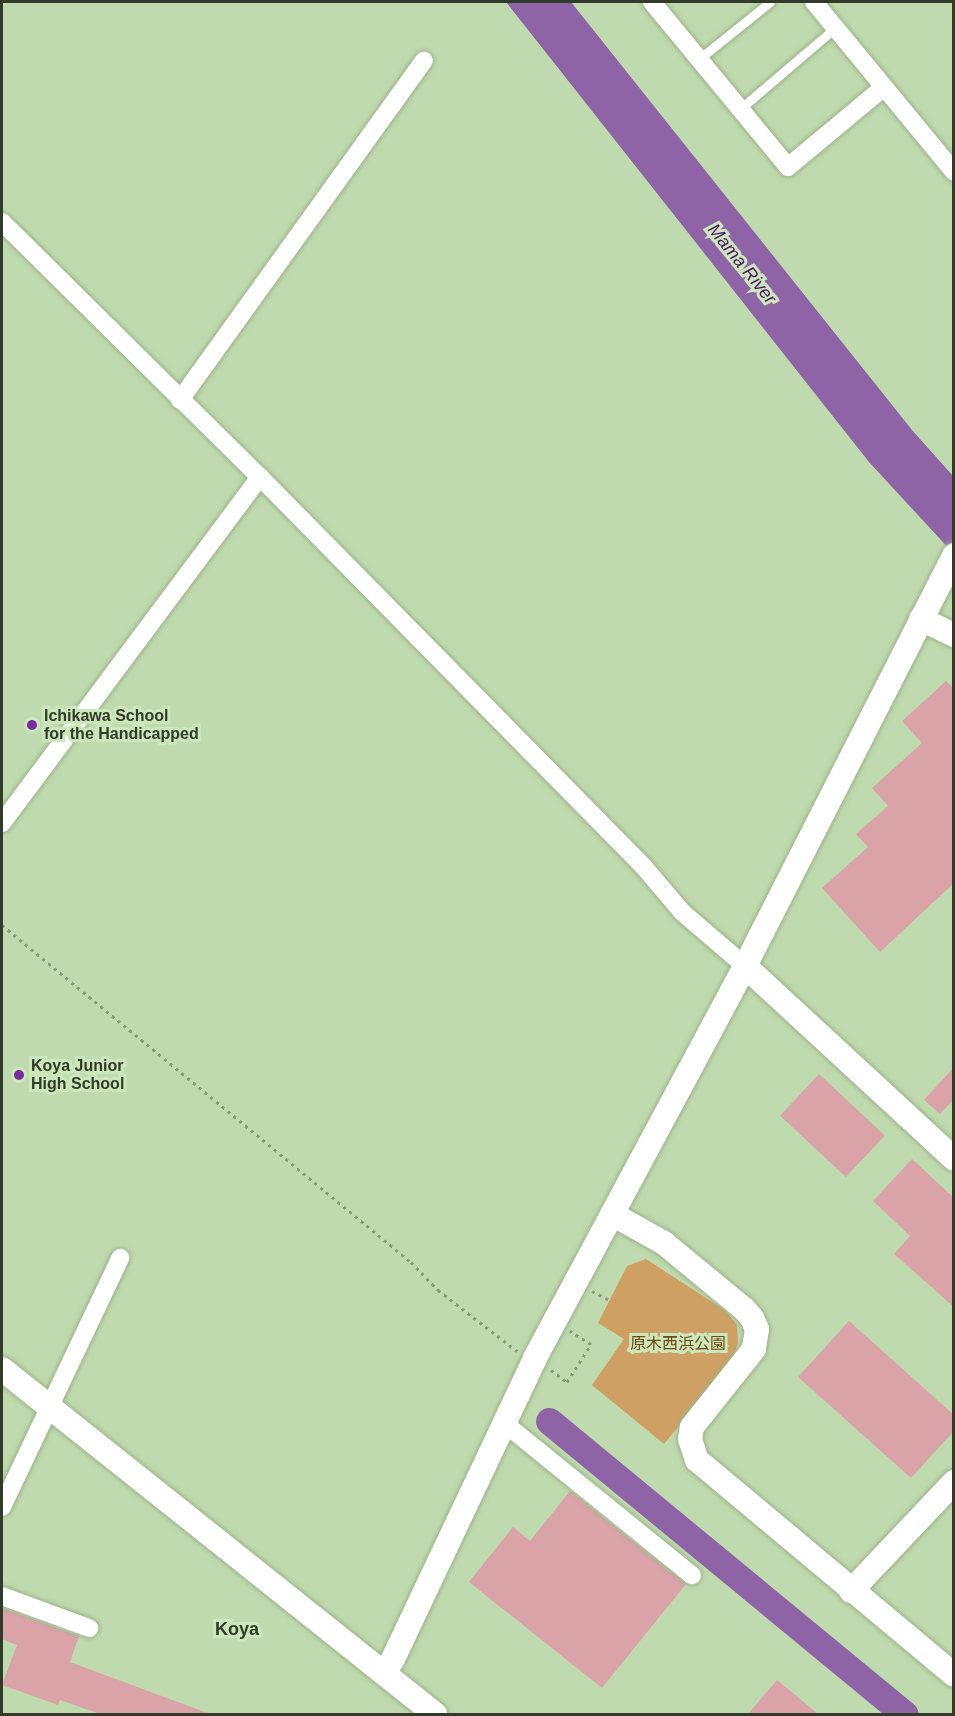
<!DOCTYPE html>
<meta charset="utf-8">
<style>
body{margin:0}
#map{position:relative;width:955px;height:1716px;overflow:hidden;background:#c0daaf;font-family:Helvetica,"Noto Sans JP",sans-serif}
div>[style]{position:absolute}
.green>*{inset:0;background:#cfa063}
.water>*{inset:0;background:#8f64a7}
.river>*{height:27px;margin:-13.5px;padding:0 13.5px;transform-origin:13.5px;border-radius:13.5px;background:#8f64a7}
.building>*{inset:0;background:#d9a3a8;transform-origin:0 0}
.path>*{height:3px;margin-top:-1.5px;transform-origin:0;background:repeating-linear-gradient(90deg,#879a7a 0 3px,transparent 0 7.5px)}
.roads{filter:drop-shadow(0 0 2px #9ab289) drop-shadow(0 0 2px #9ab289)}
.lane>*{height:9px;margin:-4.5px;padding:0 4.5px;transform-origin:4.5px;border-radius:4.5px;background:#fff}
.street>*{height:18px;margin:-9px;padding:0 9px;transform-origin:9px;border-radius:9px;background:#fff}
.secondary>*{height:24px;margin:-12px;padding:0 12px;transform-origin:12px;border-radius:12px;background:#fff}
.dots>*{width:16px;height:16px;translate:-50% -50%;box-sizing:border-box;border:3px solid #cde7bc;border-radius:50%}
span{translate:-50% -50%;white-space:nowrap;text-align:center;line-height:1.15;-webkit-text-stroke:6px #cde7bc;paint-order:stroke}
.poi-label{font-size:16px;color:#313b2a;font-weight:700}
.left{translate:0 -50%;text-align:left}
.park-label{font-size:16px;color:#6e4911}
.water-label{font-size:18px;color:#4e1468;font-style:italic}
.neighbourhood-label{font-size:18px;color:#313b2a;font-weight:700}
.frame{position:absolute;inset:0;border:3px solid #313b2a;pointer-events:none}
</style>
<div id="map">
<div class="green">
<i style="clip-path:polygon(646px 1259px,726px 1311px,737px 1325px,738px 1343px,732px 1362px,664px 1444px,592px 1385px,624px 1339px,598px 1323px,627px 1266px)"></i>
</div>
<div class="water">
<i style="clip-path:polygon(506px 2px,571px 2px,912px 430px,953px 476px,953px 553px,869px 462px)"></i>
</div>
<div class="river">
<i style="left:549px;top:1421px;width:461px;rotate:39.5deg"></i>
</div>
<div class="building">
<i style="clip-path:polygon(946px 681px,954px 689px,954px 883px,880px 952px,822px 888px,868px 847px,856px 834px,888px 806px,872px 788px,922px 743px,902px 721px)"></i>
<i style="clip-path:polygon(954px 1067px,954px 1099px,940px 1114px,924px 1100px)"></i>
<i style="left:819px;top:1074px;width:90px;height:57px;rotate:43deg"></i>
<i style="clip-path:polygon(912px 1159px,954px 1198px,954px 1307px,894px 1254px,910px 1236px,873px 1201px)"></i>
<i style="clip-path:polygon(849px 1321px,954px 1415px,954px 1431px,911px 1478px,798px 1377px)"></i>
<i style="clip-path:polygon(570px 1491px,686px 1584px,602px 1688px,469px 1582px,513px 1527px,530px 1541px)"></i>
<i style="clip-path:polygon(2px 1608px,79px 1636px,70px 1662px,210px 1714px,100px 1714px,60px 1700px,58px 1705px,2px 1685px,17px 1645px,2px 1639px)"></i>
<i style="clip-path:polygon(777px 1680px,818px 1714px,748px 1714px)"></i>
</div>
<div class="path">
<i style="left:2px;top:925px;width:530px;rotate:39.49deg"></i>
<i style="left:411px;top:1262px;width:39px;rotate:46deg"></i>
<i style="left:438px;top:1290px;width:100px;rotate:37.7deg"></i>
<i style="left:592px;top:1291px;width:20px;rotate:27deg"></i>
<i style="left:551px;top:1370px;width:20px;rotate:37deg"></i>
<i style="left:567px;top:1382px;width:45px;rotate:-57.7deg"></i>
<i style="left:591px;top:1344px;width:25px;rotate:-148deg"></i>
</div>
<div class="roads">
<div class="lane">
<i style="left:699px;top:59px;width:91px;rotate:-38.8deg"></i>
<i style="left:740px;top:109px;width:125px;rotate:-40.5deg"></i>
</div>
<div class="street">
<i style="left:652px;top:2px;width:214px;rotate:50.5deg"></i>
<i style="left:788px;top:167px;width:125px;rotate:-39.8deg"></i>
<i style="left:814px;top:2px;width:220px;rotate:50.5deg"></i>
<i style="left:2px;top:222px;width:363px;rotate:44.7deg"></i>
<i style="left:260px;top:477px;width:547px;rotate:45.44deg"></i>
<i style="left:644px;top:867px;width:59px;rotate:49.8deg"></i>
<i style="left:682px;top:912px;width:83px;rotate:40.6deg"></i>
<i style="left:180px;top:400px;width:418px;rotate:-54.3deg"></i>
<i style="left:2px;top:823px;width:432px;rotate:-53.3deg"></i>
<i style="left:504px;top:1423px;width:242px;rotate:39deg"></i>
<i style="left:2px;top:1507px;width:276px;rotate:-64.6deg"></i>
<i style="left:2px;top:1596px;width:93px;rotate:20.2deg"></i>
</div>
<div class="secondary">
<i style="left:921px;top:619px;width:37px;rotate:26deg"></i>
<i style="left:745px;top:966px;width:284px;rotate:42.7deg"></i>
<i style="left:612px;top:1214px;width:60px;rotate:29.1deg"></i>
<i style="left:664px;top:1243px;width:104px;rotate:39.5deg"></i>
<i style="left:744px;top:1309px;width:12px;rotate:48deg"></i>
<i style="left:752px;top:1318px;width:12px;rotate:66deg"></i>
<i style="left:757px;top:1329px;width:20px;rotate:99deg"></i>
<i style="left:754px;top:1349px;width:100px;rotate:128.5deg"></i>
<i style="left:692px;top:1427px;width:12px;rotate:99deg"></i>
<i style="left:690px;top:1439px;width:22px;rotate:72deg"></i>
<i style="left:697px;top:1460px;width:335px;rotate:39.9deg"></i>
<i style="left:2px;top:1369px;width:554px;rotate:38.55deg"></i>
<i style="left:851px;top:1591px;width:150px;rotate:-46.6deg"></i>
<i style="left:384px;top:1673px;width:17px;rotate:-57deg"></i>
<i style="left:393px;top:1659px;width:333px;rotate:-64.7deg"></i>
<i style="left:535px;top:1358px;width:445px;rotate:-61.8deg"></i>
<i style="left:745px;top:966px;width:461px;rotate:-63deg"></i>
</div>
</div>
<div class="dots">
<i style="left:32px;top:725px;background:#7a2c9e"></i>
<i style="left:19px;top:1075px;background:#7a2c9e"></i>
</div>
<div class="poi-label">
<span class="left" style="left:44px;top:725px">Ichikawa School<br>for the Handicapped</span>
<span class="left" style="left:31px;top:1075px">Koya Junior<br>High School</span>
</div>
<div class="park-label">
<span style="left:678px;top:1344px">原木西浜公園</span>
</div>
<div class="water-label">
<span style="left:742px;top:264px;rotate:51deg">Mama River</span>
</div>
<div class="neighbourhood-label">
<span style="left:237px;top:1629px">Koya</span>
</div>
<div class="frame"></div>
</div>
